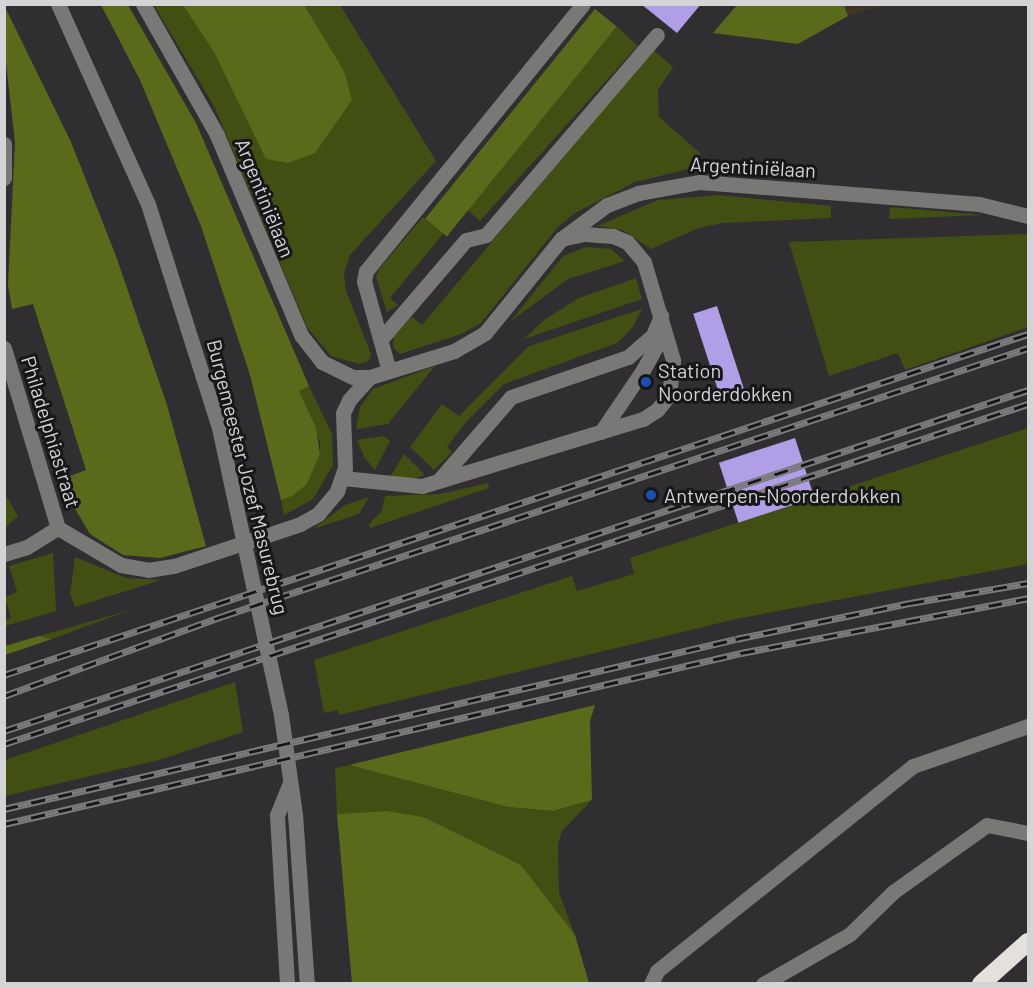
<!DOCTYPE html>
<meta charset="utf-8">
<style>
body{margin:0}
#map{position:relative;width:1033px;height:988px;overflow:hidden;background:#302e31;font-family:Barlow,sans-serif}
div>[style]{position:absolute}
.industrial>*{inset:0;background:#3f3425}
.green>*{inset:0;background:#414f13;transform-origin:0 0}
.forest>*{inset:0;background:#596b1b;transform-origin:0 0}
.building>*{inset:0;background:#b09ee7;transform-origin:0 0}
.minor>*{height:15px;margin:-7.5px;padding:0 7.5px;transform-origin:7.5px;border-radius:7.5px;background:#7a7877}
.highway>*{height:18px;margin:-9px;padding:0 9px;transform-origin:9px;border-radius:9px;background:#e4e0dc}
.rail>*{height:7px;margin-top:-3.5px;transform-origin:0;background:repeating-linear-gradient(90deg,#171618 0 14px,#7c7a7d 0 28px);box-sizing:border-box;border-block:2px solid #7c7a7d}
.dots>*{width:16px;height:16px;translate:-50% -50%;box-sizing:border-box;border:3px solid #171618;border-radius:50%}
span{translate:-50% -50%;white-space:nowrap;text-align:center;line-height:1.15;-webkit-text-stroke:6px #171618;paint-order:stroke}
.street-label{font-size:20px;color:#d4d3d6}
.poi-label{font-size:20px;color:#d4d3d6}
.left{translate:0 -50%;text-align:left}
.frame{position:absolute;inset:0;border:6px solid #d4d3d6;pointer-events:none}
</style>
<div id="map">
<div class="industrial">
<i style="clip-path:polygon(844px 5px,886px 5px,848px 16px)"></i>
</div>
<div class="green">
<i style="clip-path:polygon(154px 5px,340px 5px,436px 161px,350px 255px,344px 273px,346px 291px,371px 354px,369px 361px,359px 364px,331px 356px,307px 327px,215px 108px)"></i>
<i style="left:617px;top:27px;width:28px;height:236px;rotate:42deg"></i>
<i style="clip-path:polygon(653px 50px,673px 67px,658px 90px,659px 117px,700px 153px,701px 166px,635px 182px,575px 213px,557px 228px,481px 323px,461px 334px,400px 354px,393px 347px,394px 336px,412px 317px,422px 325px)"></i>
<i style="clip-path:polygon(719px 195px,831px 206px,831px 218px,722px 223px,699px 228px,651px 249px,623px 230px,597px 226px,658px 200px)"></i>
<i style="clip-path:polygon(890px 207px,984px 215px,889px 219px)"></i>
<i style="clip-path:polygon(423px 217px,443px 234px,390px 298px,398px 305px,387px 312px,376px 277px,379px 269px)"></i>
<i style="clip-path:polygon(1028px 234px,1028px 327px,905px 370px,898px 353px,829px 376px,789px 242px)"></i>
<i style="clip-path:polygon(586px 247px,611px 249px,625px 261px,568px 279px,511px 321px,563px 256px)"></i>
<i style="clip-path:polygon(636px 278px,642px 299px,524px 339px,544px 320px,579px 298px)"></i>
<i style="clip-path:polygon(642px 309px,632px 328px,617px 343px,504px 384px,466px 422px,447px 447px,452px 452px,434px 470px,410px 447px,442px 404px,459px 416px,529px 346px)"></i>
<i style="clip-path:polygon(435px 366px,388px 424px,356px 429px,360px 407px,373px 389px)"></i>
<i style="clip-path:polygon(309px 386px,332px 434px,333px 465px,313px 499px,284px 515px,281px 500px,307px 484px,320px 454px,320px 442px,299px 391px)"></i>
<i style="clip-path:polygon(1028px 428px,1028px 564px,736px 619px,339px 715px,338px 710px,324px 713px,314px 660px,572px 576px,577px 591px,634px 574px,630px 558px)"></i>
<i style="clip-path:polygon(384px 436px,390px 441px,375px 470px,364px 457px,357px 440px)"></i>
<i style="clip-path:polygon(404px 454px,425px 475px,412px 479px,390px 477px)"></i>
<i style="clip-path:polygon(488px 483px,489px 488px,370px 528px,369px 524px,382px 511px,385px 496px,440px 494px)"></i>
<i style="clip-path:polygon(5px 494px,18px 516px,5px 528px,4px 528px)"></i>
<i style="clip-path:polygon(369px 497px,359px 514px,313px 529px,345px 505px)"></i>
<i style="clip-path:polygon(53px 553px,56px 611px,5px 626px,5px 620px,11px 618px,5px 597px,17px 592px,9px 566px)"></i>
<i style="clip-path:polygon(75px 557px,126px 578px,161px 580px,75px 607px,70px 594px)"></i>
<i style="clip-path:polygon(130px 610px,52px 639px,39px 636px)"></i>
<i style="clip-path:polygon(235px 682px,243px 732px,159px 760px,5px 796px,5px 760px)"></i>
<i style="clip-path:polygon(349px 765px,508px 807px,553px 811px,592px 800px,562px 831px,558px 844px,559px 893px,575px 935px,521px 865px,387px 811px,337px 814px,335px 768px)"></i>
</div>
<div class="forest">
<i style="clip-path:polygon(4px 5px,71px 142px,116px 256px,167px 405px,206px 546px,160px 558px,123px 555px,90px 534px,74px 507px,65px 478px,86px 470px,33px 304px,12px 309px,8px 285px,15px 142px,5px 54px)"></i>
<i style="clip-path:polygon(101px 5px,128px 5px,196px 123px,309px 386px,299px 391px,316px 428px,320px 454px,307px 484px,292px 496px,281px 500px,250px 375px,201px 226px,140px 80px)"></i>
<i style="clip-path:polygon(183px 5px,304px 5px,344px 71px,352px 100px,315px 153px,288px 163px,266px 159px,214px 52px)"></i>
<i style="clip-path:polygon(737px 5px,844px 5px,848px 16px,798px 44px,713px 33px)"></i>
<i style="left:595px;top:9px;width:28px;height:270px;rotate:39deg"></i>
<i style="clip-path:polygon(39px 636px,52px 639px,5px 655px,5px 646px)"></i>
<i style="clip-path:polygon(595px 705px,590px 721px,592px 800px,553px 811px,508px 807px,349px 765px)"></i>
<i style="clip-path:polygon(386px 811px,423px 817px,521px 865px,575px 935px,589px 983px,352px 983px,337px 814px)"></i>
</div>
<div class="building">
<i style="clip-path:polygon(641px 4px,701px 4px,677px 33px)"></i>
<i style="left:717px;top:306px;width:91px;height:25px;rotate:72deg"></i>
<i style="left:795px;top:438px;width:63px;height:80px;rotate:72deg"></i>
</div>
<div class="minor">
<i style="left:58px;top:4px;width:219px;rotate:65.8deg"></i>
<i style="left:148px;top:204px;width:235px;rotate:72.4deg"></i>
<i style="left:219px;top:428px;width:294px;rotate:77.8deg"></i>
<i style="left:281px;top:715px;width:100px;rotate:82deg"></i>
<i style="left:295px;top:814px;width:170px;rotate:86deg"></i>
<i style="left:143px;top:4px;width:150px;rotate:60.5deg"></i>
<i style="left:217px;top:135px;width:217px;rotate:67.2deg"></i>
<i style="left:301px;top:335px;width:34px;rotate:52deg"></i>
<i style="left:322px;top:362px;width:34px;rotate:26deg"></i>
<i style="left:353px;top:377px;width:17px"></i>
<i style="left:370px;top:377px;width:88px;rotate:-17.2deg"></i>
<i style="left:454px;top:351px;width:36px;rotate:-30deg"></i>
<i style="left:485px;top:333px;width:121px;rotate:-51deg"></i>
<i style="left:561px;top:239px;width:57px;rotate:-36.5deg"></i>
<i style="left:607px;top:205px;width:33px;rotate:-21deg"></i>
<i style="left:638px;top:193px;width:63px;rotate:-10.1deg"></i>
<i style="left:700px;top:182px;width:280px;rotate:4.5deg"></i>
<i style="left:979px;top:204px;width:50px;rotate:13.8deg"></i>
<i style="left:4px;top:144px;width:34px;rotate:90deg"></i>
<i style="left:381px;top:339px;width:130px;rotate:-49.4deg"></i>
<i style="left:466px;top:240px;width:21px;rotate:-14deg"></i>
<i style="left:486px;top:235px;width:263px;rotate:-49.5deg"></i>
<i style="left:4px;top:348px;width:188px;rotate:73.3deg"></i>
<i style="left:389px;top:371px;width:93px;rotate:-105.5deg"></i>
<i style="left:364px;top:281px;width:10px;rotate:-79deg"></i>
<i style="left:366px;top:271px;width:344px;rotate:-50.9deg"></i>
<i style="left:601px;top:432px;width:75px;rotate:-55.9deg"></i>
<i style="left:643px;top:370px;width:31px;rotate:-61deg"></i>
<i style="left:658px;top:343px;width:14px;rotate:-82deg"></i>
<i style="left:343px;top:478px;width:79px;rotate:5.8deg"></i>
<i style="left:422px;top:486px;width:231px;rotate:-16.9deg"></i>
<i style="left:643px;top:419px;width:17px;rotate:-33deg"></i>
<i style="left:657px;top:410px;width:19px;rotate:-51deg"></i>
<i style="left:669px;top:395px;width:35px;rotate:-83deg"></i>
<i style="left:673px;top:360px;width:102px;rotate:-106.5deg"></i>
<i style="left:644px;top:262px;width:26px;rotate:-130deg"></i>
<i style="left:627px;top:242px;width:15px;rotate:-157deg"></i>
<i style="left:613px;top:236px;width:29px;rotate:-176deg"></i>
<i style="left:584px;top:234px;width:19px;rotate:168deg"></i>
<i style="left:440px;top:479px;width:108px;rotate:-49.1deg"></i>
<i style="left:511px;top:397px;width:124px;rotate:-18.9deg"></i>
<i style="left:628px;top:357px;width:33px;rotate:-41deg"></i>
<i style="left:653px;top:335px;width:21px;rotate:-67deg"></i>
<i style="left:58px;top:528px;width:73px;rotate:30.4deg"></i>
<i style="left:121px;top:565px;width:27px;rotate:10deg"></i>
<i style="left:148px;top:570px;width:26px;rotate:-9deg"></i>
<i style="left:174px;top:566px;width:133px;rotate:-18.4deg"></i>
<i style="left:300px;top:524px;width:21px;rotate:-29deg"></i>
<i style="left:318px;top:514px;width:30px;rotate:-50deg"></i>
<i style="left:337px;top:491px;width:24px;rotate:-71deg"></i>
<i style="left:345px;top:468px;width:55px;rotate:-92.1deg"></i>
<i style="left:343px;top:413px;width:14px;rotate:-65deg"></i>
<i style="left:349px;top:400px;width:31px;rotate:-48deg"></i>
<i style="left:4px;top:554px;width:24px;rotate:-17deg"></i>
<i style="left:27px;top:547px;width:36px;rotate:-32deg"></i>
<i style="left:287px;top:984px;width:169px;rotate:-93.4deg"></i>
<i style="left:277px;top:815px;width:35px;rotate:-68deg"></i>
<i style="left:651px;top:984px;width:14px;rotate:-65deg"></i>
<i style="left:657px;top:971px;width:328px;rotate:-38.7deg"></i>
<i style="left:913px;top:766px;width:122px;rotate:-19.2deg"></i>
<i style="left:763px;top:984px;width:100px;rotate:-29.9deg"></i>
<i style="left:850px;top:934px;width:60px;rotate:-44.3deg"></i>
<i style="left:893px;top:892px;width:115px;rotate:-35.5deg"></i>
<i style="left:987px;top:825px;width:42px;rotate:11deg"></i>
</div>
<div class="highway">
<i style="left:981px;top:984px;width:63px;rotate:-41.8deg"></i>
</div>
<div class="rail">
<i style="left:4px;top:675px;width:1079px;rotate:-18.42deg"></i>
<i style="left:4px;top:696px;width:233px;rotate:-20.1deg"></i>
<i style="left:223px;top:616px;width:848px;rotate:-18.41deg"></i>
<i style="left:4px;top:731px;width:1079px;rotate:-18.42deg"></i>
<i style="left:4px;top:744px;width:1079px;rotate:-18.37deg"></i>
<i style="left:4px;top:809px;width:751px;rotate:-13.07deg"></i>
<i style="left:736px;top:639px;width:178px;rotate:-11.7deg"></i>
<i style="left:910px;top:603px;width:120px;rotate:-9.6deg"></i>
<i style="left:4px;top:824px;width:757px;rotate:-13.06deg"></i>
<i style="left:741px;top:653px;width:292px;rotate:-10.8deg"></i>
</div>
<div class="dots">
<i style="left:646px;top:382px;background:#1a4fb4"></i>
<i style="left:651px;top:495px;background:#1a4fb4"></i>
</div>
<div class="street-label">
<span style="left:753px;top:167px;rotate:3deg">Argentiniëlaan</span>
<span style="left:265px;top:198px;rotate:68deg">Argentiniëlaan</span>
<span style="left:51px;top:432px;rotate:73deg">Philadelphiastraat</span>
<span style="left:248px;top:477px;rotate:76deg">Burgemeester Jozef Masurebrug</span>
</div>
<div class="poi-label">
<span class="left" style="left:658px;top:382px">Station<br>Noorderdokken</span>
<span class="left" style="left:664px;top:495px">Antwerpen-Noorderdokken</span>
</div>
<div class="frame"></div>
</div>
